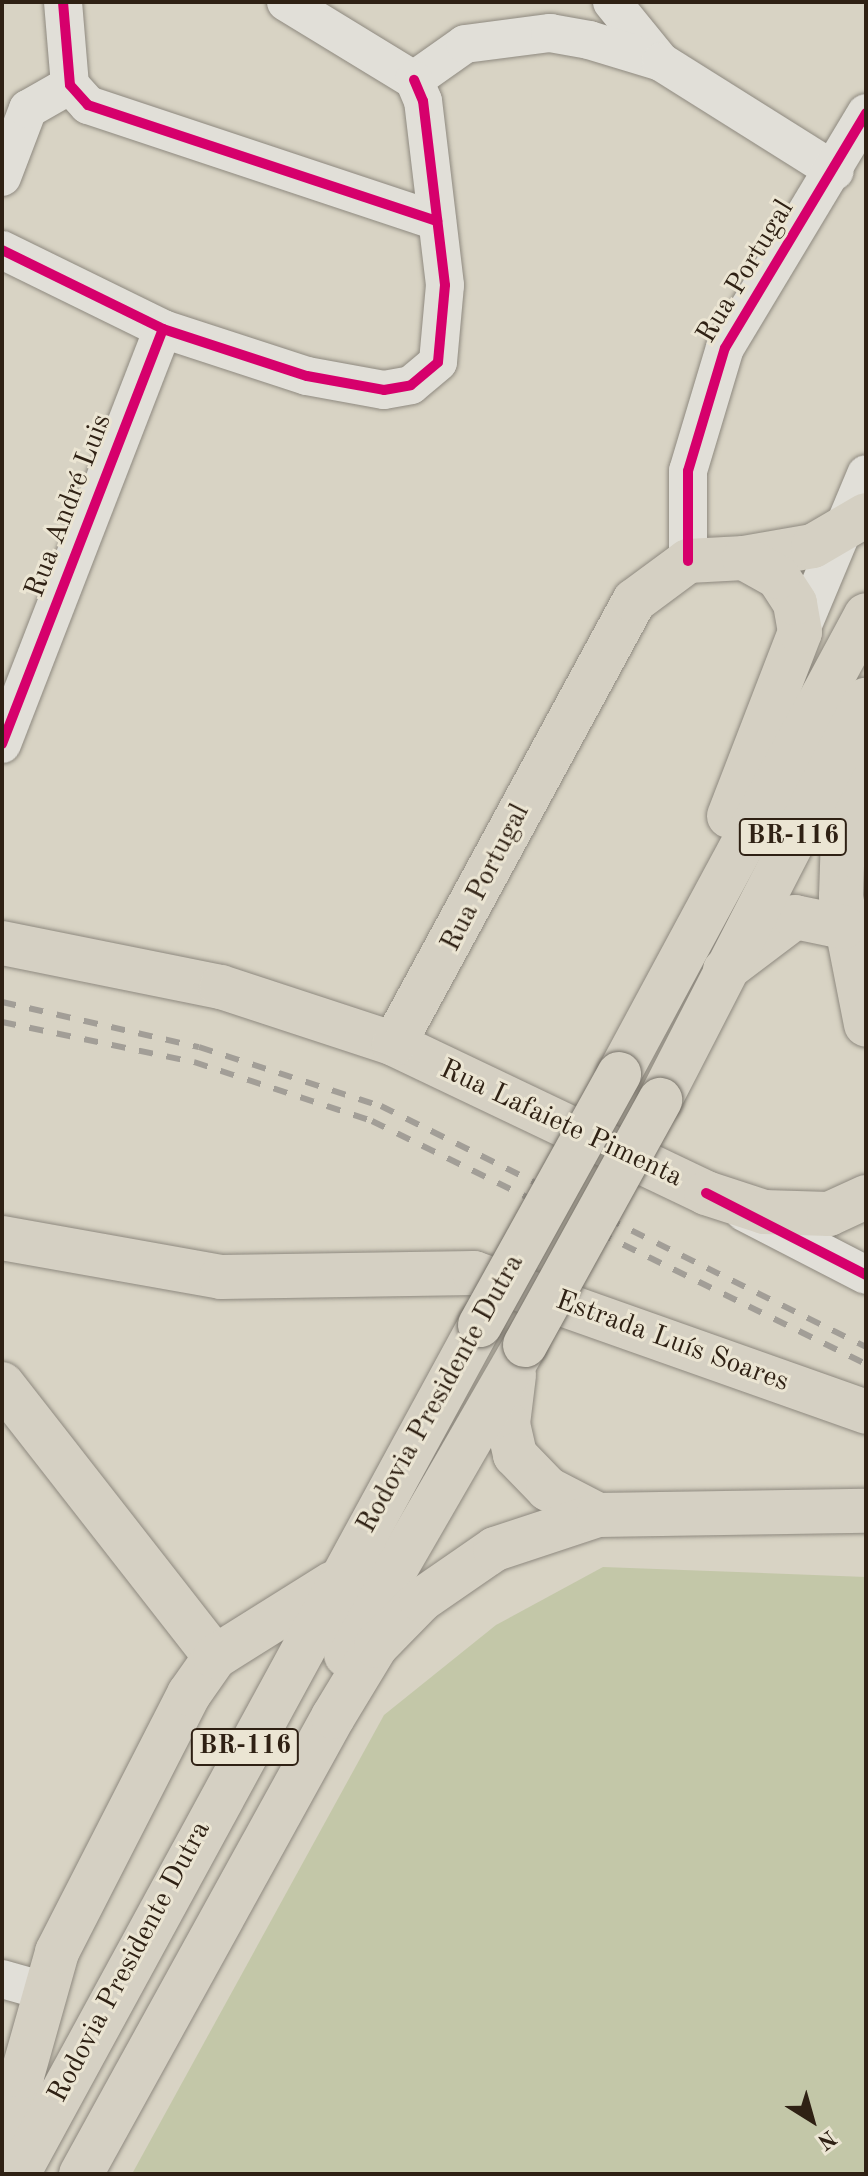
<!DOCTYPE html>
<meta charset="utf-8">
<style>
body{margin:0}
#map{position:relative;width:868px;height:2176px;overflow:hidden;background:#d8d3c4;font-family:"Old Standard TT",serif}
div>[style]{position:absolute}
.green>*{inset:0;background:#c3c7a8}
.roads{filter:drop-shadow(0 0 2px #8e897f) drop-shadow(0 0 2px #8e897f)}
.minor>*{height:38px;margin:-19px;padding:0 19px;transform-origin:19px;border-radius:19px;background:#e1dfd8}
.major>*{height:44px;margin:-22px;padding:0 22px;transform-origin:22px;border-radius:22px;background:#d5d0c3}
.highway>*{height:44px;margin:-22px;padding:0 22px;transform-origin:22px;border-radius:22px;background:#d5d0c3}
.rail>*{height:6px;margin-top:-3px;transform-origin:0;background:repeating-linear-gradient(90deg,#a29e97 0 14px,transparent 0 28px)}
.bridges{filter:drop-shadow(0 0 2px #767168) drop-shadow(0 0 2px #767168)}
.highway-bridge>*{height:44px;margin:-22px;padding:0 22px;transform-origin:22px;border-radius:22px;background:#d5d0c3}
.cycleway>*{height:10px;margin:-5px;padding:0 5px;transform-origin:5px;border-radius:5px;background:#d6006c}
span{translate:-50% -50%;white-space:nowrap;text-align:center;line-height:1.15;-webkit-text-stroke:6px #ebe5d3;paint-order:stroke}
.shield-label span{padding:2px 6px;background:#ebe5d3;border:2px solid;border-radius:6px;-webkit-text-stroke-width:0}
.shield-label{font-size:26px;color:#2f2114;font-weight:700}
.street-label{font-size:28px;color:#2f2114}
.frame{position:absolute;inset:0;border:4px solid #2f2114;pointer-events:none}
.north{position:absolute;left:772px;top:2080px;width:80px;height:80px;-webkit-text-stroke:6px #ebe5d3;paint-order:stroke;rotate:143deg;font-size:22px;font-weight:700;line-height:32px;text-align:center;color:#2f2114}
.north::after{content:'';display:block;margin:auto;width:28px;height:36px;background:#2f2114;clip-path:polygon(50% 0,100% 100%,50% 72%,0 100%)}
</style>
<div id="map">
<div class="green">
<i style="clip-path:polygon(603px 1567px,866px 1577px,866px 2174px,132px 2174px,384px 1715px,496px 1625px)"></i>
</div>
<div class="roads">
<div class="minor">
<i style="left:63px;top:2px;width:83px;rotate:85.2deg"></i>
<i style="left:70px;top:85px;width:27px;rotate:48deg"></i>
<i style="left:88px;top:105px;width:368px;rotate:18.4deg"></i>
<i style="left:286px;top:2px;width:150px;rotate:31.4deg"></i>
<i style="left:612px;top:2px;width:77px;rotate:50.8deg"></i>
<i style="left:414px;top:80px;width:62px;rotate:-35.2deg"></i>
<i style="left:465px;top:44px;width:86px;rotate:-7.4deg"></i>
<i style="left:550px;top:33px;width:40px;rotate:10deg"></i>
<i style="left:589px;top:40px;width:75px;rotate:17deg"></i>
<i style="left:661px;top:62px;width:205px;rotate:32.1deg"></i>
<i style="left:2px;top:177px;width:73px;rotate:-69.1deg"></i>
<i style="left:28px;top:109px;width:48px;rotate:-29.7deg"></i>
<i style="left:2px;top:250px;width:179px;rotate:26.1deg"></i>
<i style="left:163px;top:329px;width:151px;rotate:18.1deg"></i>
<i style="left:307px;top:376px;width:78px;rotate:10.3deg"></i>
<i style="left:384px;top:390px;width:27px;rotate:-10deg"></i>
<i style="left:411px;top:385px;width:35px;rotate:-40deg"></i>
<i style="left:438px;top:362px;width:77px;rotate:-84.8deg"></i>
<i style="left:445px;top:285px;width:185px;rotate:-96.8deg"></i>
<i style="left:423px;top:101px;width:23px;rotate:-113deg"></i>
<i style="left:688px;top:561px;width:90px;rotate:-90deg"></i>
<i style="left:688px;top:471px;width:128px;rotate:-73.3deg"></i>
<i style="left:725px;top:348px;width:274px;rotate:-59deg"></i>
<i style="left:800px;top:632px;width:171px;rotate:-67.3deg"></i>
<i style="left:2px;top:744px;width:445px;rotate:-68.8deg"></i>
<i style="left:744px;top:1212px;width:137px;rotate:27.3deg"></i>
<i style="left:2px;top:1979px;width:44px;rotate:15.9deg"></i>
</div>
<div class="major">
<i style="left:866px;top:715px;width:123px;rotate:100.8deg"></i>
<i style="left:843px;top:836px;width:61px;rotate:91.9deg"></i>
<i style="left:841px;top:897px;width:130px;rotate:78.9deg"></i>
<i style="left:2px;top:943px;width:223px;rotate:11.4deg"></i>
<i style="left:221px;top:987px;width:182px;rotate:18.2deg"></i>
<i style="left:394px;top:1044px;width:346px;rotate:25.5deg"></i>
<i style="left:706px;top:1193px;width:61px;rotate:18.1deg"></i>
<i style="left:764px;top:1212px;width:65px;rotate:1.8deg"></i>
<i style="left:829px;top:1214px;width:41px;rotate:-24.7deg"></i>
<i style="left:725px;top:970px;width:88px;rotate:-37.1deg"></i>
<i style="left:795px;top:917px;width:49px;rotate:11.8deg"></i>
<i style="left:394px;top:1044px;width:504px;rotate:-61.55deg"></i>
<i style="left:634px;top:601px;width:67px;rotate:-36.5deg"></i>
<i style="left:688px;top:561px;width:56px;rotate:-3.1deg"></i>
<i style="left:2px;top:1238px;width:222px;rotate:10.1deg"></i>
<i style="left:221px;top:1277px;width:253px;rotate:-0.9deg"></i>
<i style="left:474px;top:1273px;width:416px;rotate:19.5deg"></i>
<i style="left:2px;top:1384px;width:346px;rotate:52deg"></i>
</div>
<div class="highway">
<i style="left:744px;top:558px;width:70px;rotate:-9.9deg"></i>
<i style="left:813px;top:546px;width:61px;rotate:-30.3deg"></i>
<i style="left:729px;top:816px;width:197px;rotate:-68.9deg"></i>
<i style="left:800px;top:632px;width:29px;rotate:-100deg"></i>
<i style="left:795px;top:603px;width:31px;rotate:-123deg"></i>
<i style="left:778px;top:577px;width:39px;rotate:-151deg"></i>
<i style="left:619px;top:1074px;width:521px;rotate:-61.71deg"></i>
<i style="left:660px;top:1100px;width:450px;rotate:-62.8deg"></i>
<i style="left:514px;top:1375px;width:49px;rotate:97deg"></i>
<i style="left:508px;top:1424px;width:32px;rotate:77deg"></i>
<i style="left:515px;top:1455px;width:47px;rotate:45.9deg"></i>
<i style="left:548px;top:1489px;width:56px;rotate:27.5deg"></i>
<i style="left:346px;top:1655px;width:358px;rotate:-60deg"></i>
<i style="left:13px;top:2168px;width:92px;rotate:-84.4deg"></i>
<i style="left:22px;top:2076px;width:129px;rotate:-74.2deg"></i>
<i style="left:57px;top:1952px;width:290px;rotate:-62.9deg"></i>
<i style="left:189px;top:1694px;width:45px;rotate:-54.9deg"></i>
<i style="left:215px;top:1657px;width:139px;rotate:-32.1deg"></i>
<i style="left:18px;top:2174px;width:967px;rotate:-61.45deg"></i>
<i style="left:81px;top:2174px;width:522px;rotate:-61.13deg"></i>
<i style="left:333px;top:1717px;width:83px;rotate:-58.8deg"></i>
<i style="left:376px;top:1646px;width:64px;rotate:-45.6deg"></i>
<i style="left:421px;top:1600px;width:90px;rotate:-34.6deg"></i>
<i style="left:495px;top:1549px;width:108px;rotate:-18.3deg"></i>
<i style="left:598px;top:1515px;width:268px;rotate:-0.9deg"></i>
</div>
</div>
<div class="rail">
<i style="left:2px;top:1002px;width:202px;rotate:12.9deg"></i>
<i style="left:199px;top:1047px;width:191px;rotate:18deg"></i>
<i style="left:381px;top:1106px;width:542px;rotate:26.42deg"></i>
<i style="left:2px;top:1022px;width:196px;rotate:11.8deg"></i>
<i style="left:194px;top:1062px;width:188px;rotate:18.3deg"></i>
<i style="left:372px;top:1121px;width:551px;rotate:26.19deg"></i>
</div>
<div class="bridges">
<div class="highway-bridge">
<i style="left:480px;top:1325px;width:287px;rotate:-61deg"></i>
<i style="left:525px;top:1345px;width:280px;rotate:-61.1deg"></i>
</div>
</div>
<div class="cycleway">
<i style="left:63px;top:2px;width:83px;rotate:85.2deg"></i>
<i style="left:70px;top:85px;width:27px;rotate:48deg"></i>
<i style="left:88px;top:105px;width:368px;rotate:18.4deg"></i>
<i style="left:2px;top:250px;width:179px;rotate:26.1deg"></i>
<i style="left:163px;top:329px;width:151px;rotate:18.1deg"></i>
<i style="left:307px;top:376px;width:78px;rotate:10.3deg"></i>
<i style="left:384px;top:390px;width:27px;rotate:-10deg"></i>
<i style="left:411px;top:385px;width:35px;rotate:-40deg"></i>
<i style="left:438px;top:362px;width:77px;rotate:-84.8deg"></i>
<i style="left:445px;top:285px;width:185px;rotate:-96.8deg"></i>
<i style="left:423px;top:101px;width:23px;rotate:-113deg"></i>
<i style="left:688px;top:561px;width:90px;rotate:-90deg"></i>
<i style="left:688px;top:471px;width:128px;rotate:-73.3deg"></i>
<i style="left:725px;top:348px;width:274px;rotate:-59deg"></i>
<i style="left:2px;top:744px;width:445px;rotate:-68.8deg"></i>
<i style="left:706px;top:1193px;width:180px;rotate:27.1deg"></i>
</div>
<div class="shield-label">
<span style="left:793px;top:837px">BR-116</span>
<span style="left:245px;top:1747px">BR-116</span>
</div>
<div class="street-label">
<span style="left:746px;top:272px;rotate:-59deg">Rua Portugal</span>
<span style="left:69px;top:506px;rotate:-69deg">Rua André Luis</span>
<span style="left:486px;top:878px;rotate:-63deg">Rua Portugal</span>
<span style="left:561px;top:1124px;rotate:25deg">Rua Lafaiete Pimenta</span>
<span style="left:672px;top:1342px;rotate:20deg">Estrada Luís Soares</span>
<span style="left:441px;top:1394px;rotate:-61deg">Rodovia Presidente Dutra</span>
<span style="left:130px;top:1962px;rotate:-62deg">Rodovia Presidente Dutra</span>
</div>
<div class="frame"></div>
<div class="north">N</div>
</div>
